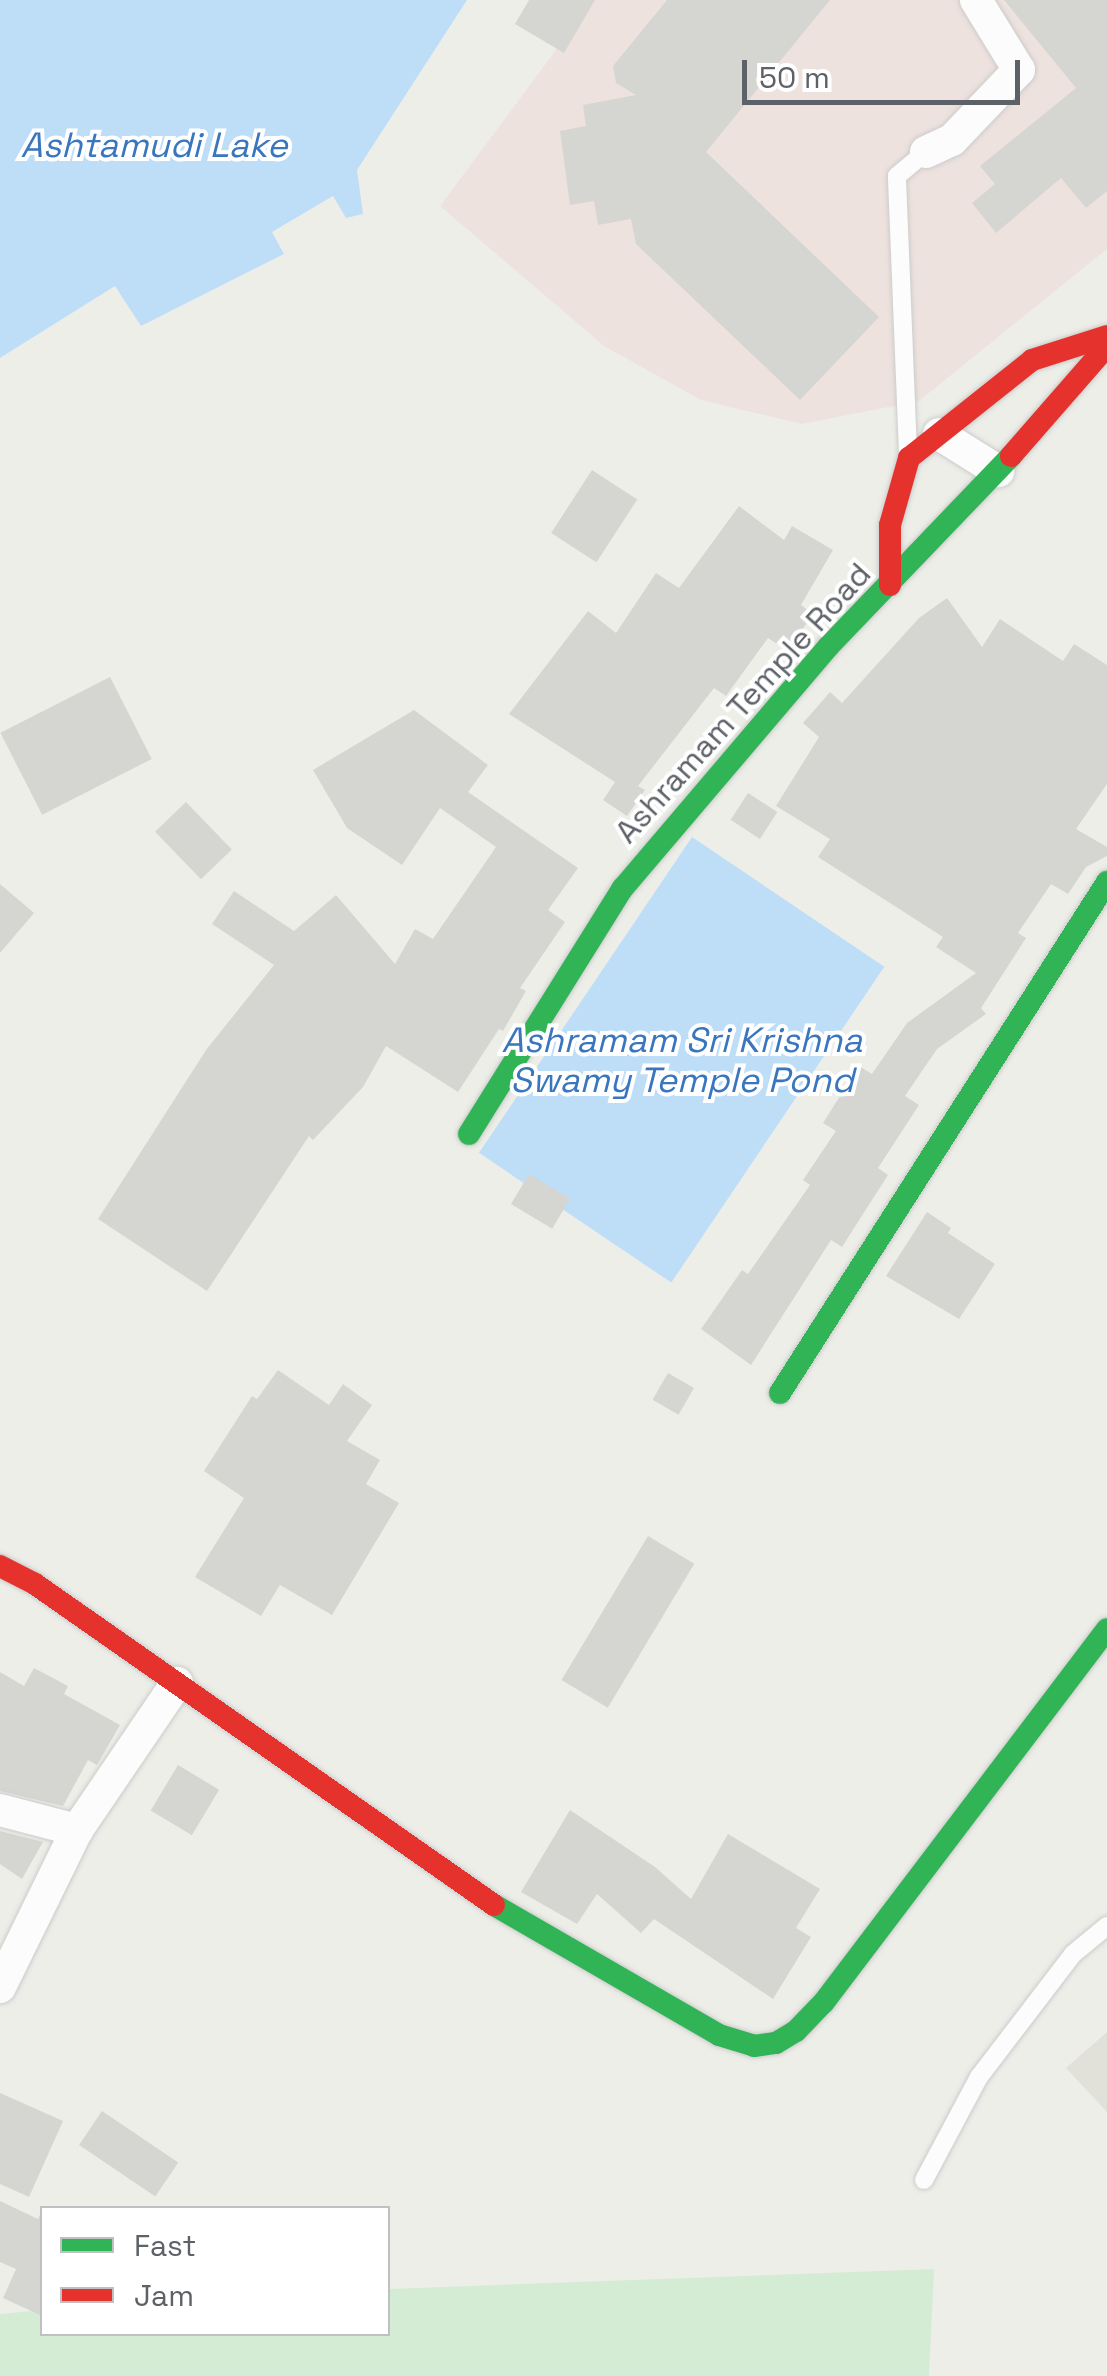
<!DOCTYPE html>
<style>
body{margin:0}
#map{position:relative;width:1107px;height:2376px;overflow:hidden;background:#eeeee9;font-family:"Space Grotesk",sans-serif}
div>[style]{position:absolute}
.education>*{inset:0;background:#e1e0d9}
.medical>*{inset:0;background:#eee2de}
.green>*{inset:0;background:#d5ecd4}
.water>*{inset:0;background:#bedef8;transform-origin:0 0}
.building>*{inset:0;background:#d5d5d2;transform-origin:0 0}
.roads{filter:drop-shadow(0 0 2px #cbcccb) drop-shadow(0 0 2px #cbcccb)}
.lane>*{height:18px;margin:-9px;padding:0 9px;transform-origin:9px;border-radius:9px;background:#fcfcfc}
.street>*{height:32px;margin:-16px;padding:0 16px;transform-origin:16px;border-radius:16px;background:#fcfcfc}
.fast>*{height:22px;margin:-11px;padding:0 11px;transform-origin:11px;border-radius:11px;background:#30b455}
.jam>*{height:22px;margin:-11px;padding:0 11px;transform-origin:11px;border-radius:11px;background:#e5322d}
span{translate:-50% -50%;white-space:nowrap;text-align:center;line-height:1.15;-webkit-text-stroke:8px #fff;paint-order:stroke}
.street-label{font-size:32px;color:#5d6268}
.water-label{font-size:35px;color:#3976bd;font-style:italic}
.legend{position:absolute;left:40px;top:2206px;width:350px;height:130px;box-sizing:border-box;background:#fff;border:2px solid #bec0c3;margin:0;padding:12px 18px;list-style:none;font-size:30px;color:#5d6268}
.legend li{display:flex;align-items:center;gap:20px;height:50px}
.legend b{width:50px;border:2px solid #bec0c3}
.scale{position:absolute;left:742px;top:60px;width:278px;height:45px;box-sizing:border-box;border:5px solid #5d6268;border-top:0;padding-left:12px;font-size:30px;line-height:35px;white-space:nowrap;color:#5d6268;-webkit-text-stroke:8px #fff;paint-order:stroke}
</style>
<div id="map">
<div class="education">
<i style="clip-path:polygon(1107px 2032px,1107px 2112px,1066px 2068px)"></i>
</div>
<div class="medical">
<i style="clip-path:polygon(593px 0,1107px 0,1107px 249px,919px 401px,802px 424px,701px 400px,604px 346px,440px 206px)"></i>
</div>
<div class="green">
<i style="clip-path:polygon(934px 2269px,929px 2376px,0 2376px,0 2314px,42px 2310px,42px 2334px,388px 2334px,388px 2289px)"></i>
</div>
<div class="water">
<i style="clip-path:polygon(0 0,467px 0,357px 170px,363px 214px,346px 218px,333px 196px,272px 232px,284px 254px,141px 326px,115px 286px,0 358px)"></i>
<i style="left:692px;top:837px;width:232px;height:381px;rotate:34deg"></i>
</div>
<div class="building">
<i style="clip-path:polygon(529px 0,595px 0,564px 53px,515px 24px)"></i>
<i style="clip-path:polygon(667px 0,830px 0,706px 152px,879px 317px,800px 400px,636px 244px,631px 219px,598px 225px,594px 201px,570px 205px,560px 131px,586px 126px,583px 105px,636px 95px,616px 83px,613px 66px)"></i>
<i style="clip-path:polygon(1004px 0,1107px 0,1107px 191px,1086px 208px,1061px 178px,996px 233px,972px 203px,995px 184px,980px 166px,1076px 88px)"></i>
<i style="left:592px;top:470px;width:54px;height:75px;rotate:33deg"></i>
<i style="clip-path:polygon(739px 506px,784px 540px,792px 526px,833px 550px,801px 605px,813px 614px,788px 651px,768px 638px,726px 696px,714px 688px,638px 786px,645px 790px,627px 816px,603px 800px,615px 782px,509px 714px,588px 611px,616px 633px,656px 573px,679px 588px)"></i>
<i style="clip-path:polygon(947px 598px,982px 647px,1000px 619px,1063px 661px,1074px 644px,1107px 665px,1107px 784px,1076px 829px,1107px 847px,1107px 856px,1086px 867px,1068px 894px,1051px 884px,1018px 933px,1026px 938px,981px 1008px,986px 1014px,937px 1049px,905px 1096px,919px 1105px,878px 1168px,888px 1175px,842px 1247px,831px 1240px,751px 1365px,701px 1329px,742px 1270px,748px 1274px,810px 1185px,803px 1180px,836px 1131px,823px 1123px,859px 1066px,872px 1074px,907px 1023px,976px 973px,936px 947px,943px 937px,818px 857px,830px 839px,776px 806px,819px 737px,803px 723px,830px 692px,842px 703px,919px 618px)"></i>
<i style="left:110px;top:677px;width:92px;height:123px;rotate:63deg"></i>
<i style="clip-path:polygon(414px 710px,488px 765px,468px 792px,578px 868px,548px 910px,565px 922px,520px 988px,526px 991px,503px 1031px,499px 1029px,458px 1092px,386px 1046px,363px 1087px,313px 1140px,309px 1136px,207px 1291px,98px 1219px,206px 1050px,274px 965px,212px 924px,234px 891px,294px 931px,336px 895px,395px 964px,415px 929px,433px 939px,496px 847px,440px 808px,402px 865px,347px 828px,313px 770px)"></i>
<i style="left:748px;top:793px;width:35px;height:32px;rotate:33deg"></i>
<i style="left:186px;top:802px;width:66px;height:43px;rotate:46deg"></i>
<i style="clip-path:polygon(0 884px,34px 913px,0 953px)"></i>
<i style="left:529px;top:1174px;width:48px;height:35px;rotate:31deg"></i>
<i style="clip-path:polygon(927px 1212px,951px 1228px,948px 1233px,995px 1264px,959px 1319px,886px 1276px)"></i>
<i style="clip-path:polygon(278px 1370px,329px 1405px,343px 1384px,372px 1405px,347px 1441px,380px 1460px,366px 1484px,399px 1503px,332px 1615px,280px 1585px,261px 1616px,195px 1577px,244px 1498px,204px 1471px,252px 1396px,257px 1399px)"></i>
<i style="left:668px;top:1373px;width:30px;height:31px;rotate:30deg"></i>
<i style="left:648px;top:1536px;width:54px;height:168px;rotate:31deg"></i>
<i style="clip-path:polygon(34px 1668px,68px 1686px,64px 1694px,120px 1725px,97px 1765px,88px 1760px,63px 1806px,0 1791px,0 1672px,24px 1686px)"></i>
<i style="left:178px;top:1765px;width:48px;height:53px;rotate:31deg"></i>
<i style="clip-path:polygon(570px 1810px,655px 1867px,691px 1899px,728px 1834px,820px 1889px,796px 1928px,811px 1937px,773px 1999px,654px 1919px,641px 1933px,597px 1894px,577px 1924px,521px 1892px)"></i>
<i style="clip-path:polygon(0 1831px,43px 1842px,22px 1879px,0 1864px)"></i>
<i style="clip-path:polygon(0 2093px,63px 2121px,29px 2197px,0 2184px)"></i>
<i style="left:102px;top:2111px;width:92px;height:41px;rotate:34deg"></i>
<i style="clip-path:polygon(0 2201px,38px 2219px,42px 2210px,42px 2316px,3px 2298px,16px 2269px,0 2262px)"></i>
</div>
<div class="roads">
<div class="lane">
<i style="left:908px;top:453px;width:277px;rotate:-92.3deg"></i>
<i style="left:897px;top:176px;width:38px;rotate:-40deg"></i>
<i style="left:924px;top:2180px;width:117px;rotate:-61.9deg"></i>
<i style="left:979px;top:2077px;width:155px;rotate:-52.6deg"></i>
<i style="left:1073px;top:1954px;width:44px;rotate:-39.5deg"></i>
</div>
<div class="street">
<i style="left:926px;top:152px;width:29px;rotate:-25deg"></i>
<i style="left:952px;top:140px;width:97px;rotate:-46.3deg"></i>
<i style="left:1019px;top:70px;width:82px;rotate:-121.6deg"></i>
<i style="left:939px;top:434px;width:70px;rotate:32.1deg"></i>
<i style="left:0;top:1810px;width:80px;rotate:14.6deg"></i>
<i style="left:0;top:1987px;width:175px;rotate:-63.9deg"></i>
<i style="left:77px;top:1830px;width:178px;rotate:-55.8deg"></i>
</div>
<div class="fast">
<i style="left:469px;top:1134px;width:290px;rotate:-58deg"></i>
<i style="left:623px;top:888px;width:316px;rotate:-49.6deg"></i>
<i style="left:828px;top:647px;width:265px;rotate:-46.2deg"></i>
<i style="left:780px;top:1393px;width:607px;rotate:-57.38deg"></i>
<i style="left:494px;top:1905px;width:260px;rotate:30deg"></i>
<i style="left:719px;top:2035px;width:37px;rotate:17deg"></i>
<i style="left:754px;top:2046px;width:22px;rotate:-8deg"></i>
<i style="left:776px;top:2043px;width:23px;rotate:-31deg"></i>
<i style="left:796px;top:2031px;width:40px;rotate:-46deg"></i>
<i style="left:824px;top:2002px;width:468px;rotate:-52.8deg"></i>
</div>
<div class="jam">
<i style="left:1011px;top:456px;width:146px;rotate:-48.9deg"></i>
<i style="left:890px;top:585px;width:60px;rotate:-90deg"></i>
<i style="left:890px;top:525px;width:70px;rotate:-74.2deg"></i>
<i style="left:909px;top:458px;width:157px;rotate:-38.5deg"></i>
<i style="left:1032px;top:360px;width:79px;rotate:-17.7deg"></i>
<i style="left:0;top:1566px;width:39px;rotate:27deg"></i>
<i style="left:35px;top:1584px;width:560px;rotate:34.97deg"></i>
</div>
</div>
<div class="street-label">
<span style="left:743px;top:703px;rotate:-48deg">Ashramam Temple Road</span>
</div>
<div class="water-label">
<span style="left:154px;top:145px">Ashtamudi Lake</span>
<span style="left:682px;top:1060px">Ashramam Sri Krishna<br>Swamy Temple Pond</span>
</div>
<ul class="legend">
<li><b style="height:12px;background:#30b455"></b>Fast</li>
<li><b style="height:12px;background:#e5322d"></b>Jam</li>
</ul>
<div class="scale">50 m</div>
</div>
